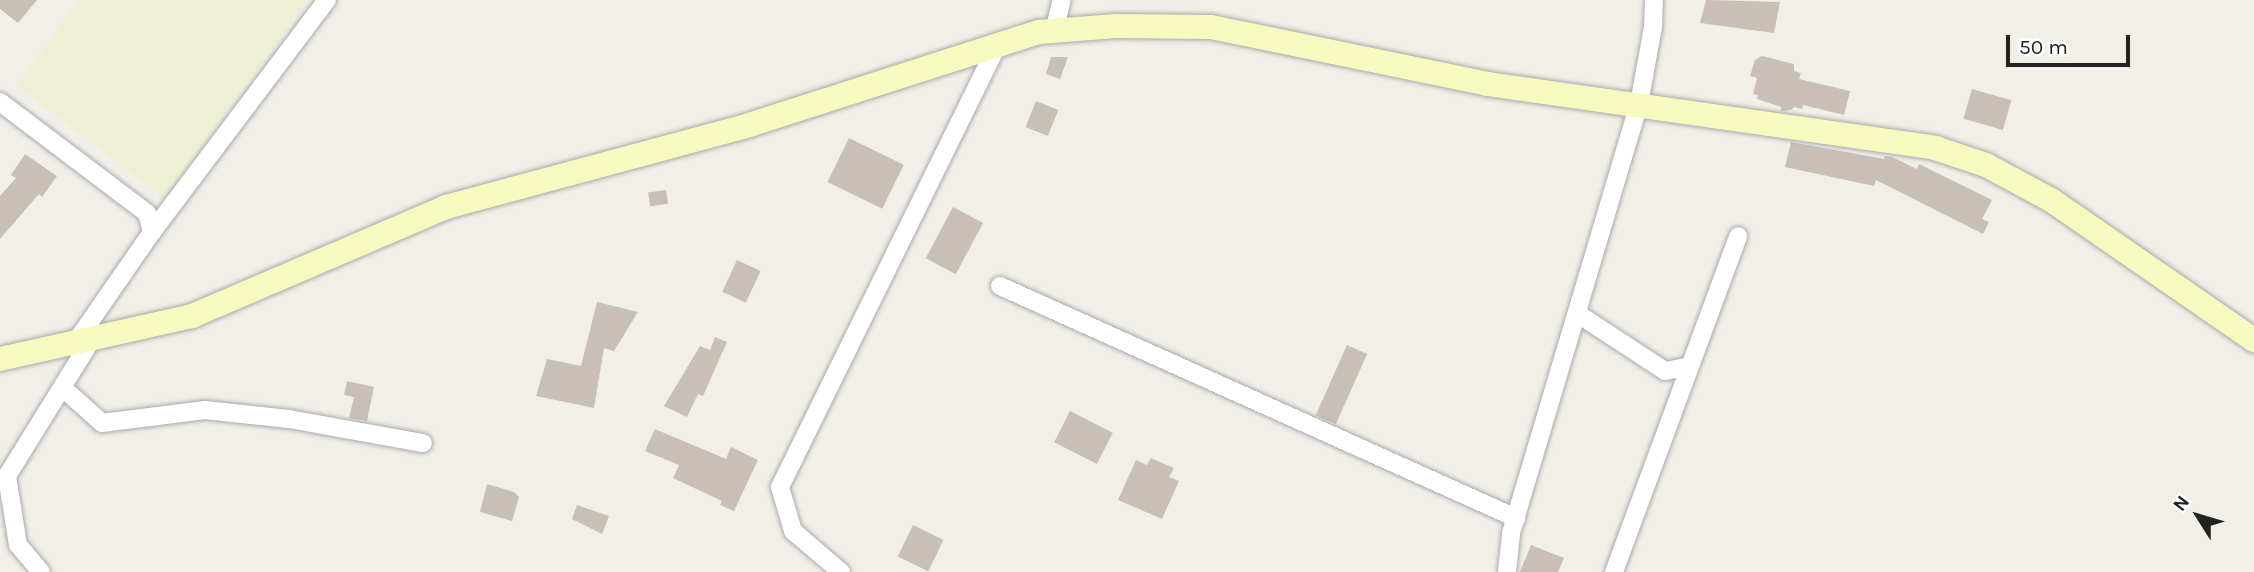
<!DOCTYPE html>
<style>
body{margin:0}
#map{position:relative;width:2254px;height:572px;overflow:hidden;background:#f2efe9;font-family:Karla,sans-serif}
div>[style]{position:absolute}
.farmland>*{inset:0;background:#eef0d5}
.building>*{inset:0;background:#c7bfb8;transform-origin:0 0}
.roads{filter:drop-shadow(0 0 2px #a9a9a9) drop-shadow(0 0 2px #a9a9a9)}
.street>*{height:18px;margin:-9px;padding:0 9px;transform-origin:9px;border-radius:9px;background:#fff}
.secondary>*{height:24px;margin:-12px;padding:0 12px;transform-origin:12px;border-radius:12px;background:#f7fabf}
span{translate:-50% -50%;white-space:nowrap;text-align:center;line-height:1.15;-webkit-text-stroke:6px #fff;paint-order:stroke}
.north{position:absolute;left:2163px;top:481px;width:70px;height:70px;-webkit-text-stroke:5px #fff;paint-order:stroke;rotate:307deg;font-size:19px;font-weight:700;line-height:28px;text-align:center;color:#222}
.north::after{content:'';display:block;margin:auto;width:24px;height:32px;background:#222;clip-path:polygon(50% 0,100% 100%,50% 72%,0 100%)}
.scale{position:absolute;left:2006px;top:35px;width:124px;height:32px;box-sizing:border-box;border:4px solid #222;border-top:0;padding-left:9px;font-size:21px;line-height:24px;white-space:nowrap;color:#222;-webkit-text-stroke:5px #fff;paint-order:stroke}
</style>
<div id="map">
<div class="farmland">
<i style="clip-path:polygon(79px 0,308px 0,165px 198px,17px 86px)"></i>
</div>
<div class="building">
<i style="clip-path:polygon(0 0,37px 0,18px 23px,0 9px)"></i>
<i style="clip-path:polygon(1706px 0,1780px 2px,1774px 33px,1700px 23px)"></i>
<i style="clip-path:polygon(1762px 56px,1794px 64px,1794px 71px,1801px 73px,1799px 79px,1850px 91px,1844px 115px,1803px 105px,1802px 109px,1794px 107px,1791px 110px,1781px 111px,1781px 107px,1757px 99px,1758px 95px,1753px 94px,1757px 78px,1750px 76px,1755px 60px)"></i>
<i style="clip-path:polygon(1051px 57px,1068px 57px,1060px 79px,1046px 74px)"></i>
<i style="left:1972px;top:89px;width:41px;height:31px;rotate:16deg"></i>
<i style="left:1036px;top:101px;width:24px;height:28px;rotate:22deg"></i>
<i style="left:849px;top:138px;width:61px;height:49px;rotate:26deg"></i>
<i style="clip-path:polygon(1791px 142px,1884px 159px,1885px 156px,1892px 157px,1917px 169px,1919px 164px,1992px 200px,1982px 219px,1989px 222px,1983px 234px,1876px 180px,1874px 186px,1785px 167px)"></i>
<i style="clip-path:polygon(25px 154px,57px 176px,42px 197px,39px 194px,0 239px,0 196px,16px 178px,11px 175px)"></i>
<i style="left:666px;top:190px;width:14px;height:18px;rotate:82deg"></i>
<i style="left:953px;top:207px;width:34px;height:58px;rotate:28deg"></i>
<i style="left:737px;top:260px;width:26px;height:35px;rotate:25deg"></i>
<i style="clip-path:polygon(597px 302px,638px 312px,614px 351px,604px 348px,594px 408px,536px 396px,547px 359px,581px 366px)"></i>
<i style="clip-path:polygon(715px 337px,727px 342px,703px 396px,698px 394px,687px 417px,664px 406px,700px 346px,710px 350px)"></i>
<i style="left:1347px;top:345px;width:22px;height:77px;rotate:24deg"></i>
<i style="clip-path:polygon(347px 381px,374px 387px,367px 421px,349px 418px,354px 397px,344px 395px)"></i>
<i style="left:1070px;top:411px;width:48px;height:35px;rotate:27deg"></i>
<i style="clip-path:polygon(655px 429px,726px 459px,731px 447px,758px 460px,734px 511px,720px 505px,722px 501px,673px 478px,679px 465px,645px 451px)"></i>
<i style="clip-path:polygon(1151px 458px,1174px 468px,1169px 477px,1179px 481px,1162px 519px,1118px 500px,1136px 460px,1147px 465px)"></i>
<i style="clip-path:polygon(487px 484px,514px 492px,519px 497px,512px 521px,480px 512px)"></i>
<i style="clip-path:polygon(577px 505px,609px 516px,602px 534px,572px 519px)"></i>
<i style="left:913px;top:525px;width:34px;height:35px;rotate:26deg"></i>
<i style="clip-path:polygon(1531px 545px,1564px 558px,1558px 572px,1520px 572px)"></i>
</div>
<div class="roads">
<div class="street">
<i style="left:1054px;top:31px;width:32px;rotate:-76deg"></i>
<i style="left:0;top:102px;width:184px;rotate:37.1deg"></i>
<i style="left:147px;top:213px;width:20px;rotate:75deg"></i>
<i style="left:152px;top:232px;width:135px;rotate:124.7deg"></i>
<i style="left:152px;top:232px;width:291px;rotate:-53deg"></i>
<i style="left:1000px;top:286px;width:566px;rotate:24.21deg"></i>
<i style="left:1578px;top:314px;width:104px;rotate:33.2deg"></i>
<i style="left:1665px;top:371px;width:25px;rotate:-11deg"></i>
<i style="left:63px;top:388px;width:52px;rotate:41.9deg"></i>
<i style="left:102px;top:423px;width:104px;rotate:-7.2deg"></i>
<i style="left:205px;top:410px;width:84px;rotate:6.1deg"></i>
<i style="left:289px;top:419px;width:136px;rotate:10.2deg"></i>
<i style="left:41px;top:572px;width:35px;rotate:-130deg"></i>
<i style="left:18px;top:545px;width:70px;rotate:-99.1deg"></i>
<i style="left:7px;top:476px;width:161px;rotate:-58.2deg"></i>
<i style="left:841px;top:572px;width:63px;rotate:-139.5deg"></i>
<i style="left:793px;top:531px;width:46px;rotate:-106.5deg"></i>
<i style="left:780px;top:487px;width:491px;rotate:-63.8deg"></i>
<i style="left:1507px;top:572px;width:39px;rotate:-84deg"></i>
<i style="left:1511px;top:533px;width:448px;rotate:-73.4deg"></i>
<i style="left:1639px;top:104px;width:78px;rotate:-79.7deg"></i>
<i style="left:1653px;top:27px;width:27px;rotate:-88deg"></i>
<i style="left:1614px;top:572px;width:358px;rotate:-69.7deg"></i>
</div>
<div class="secondary">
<i style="left:0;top:359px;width:197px;rotate:-12.6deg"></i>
<i style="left:192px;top:316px;width:276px;rotate:-23.2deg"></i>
<i style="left:446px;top:207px;width:314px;rotate:-15.1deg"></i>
<i style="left:749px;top:125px;width:305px;rotate:-17.8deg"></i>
<i style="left:1039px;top:32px;width:77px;rotate:-4.5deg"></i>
<i style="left:1116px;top:26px;width:95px;rotate:0.6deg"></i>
<i style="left:1211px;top:27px;width:283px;rotate:11.6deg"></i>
<i style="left:1488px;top:84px;width:452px;rotate:8.1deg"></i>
<i style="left:1935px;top:148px;width:54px;rotate:18.4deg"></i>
<i style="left:1986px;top:165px;width:74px;rotate:28.3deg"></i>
<i style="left:2051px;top:200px;width:247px;rotate:34.6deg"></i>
</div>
</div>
<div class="north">N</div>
<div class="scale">50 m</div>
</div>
